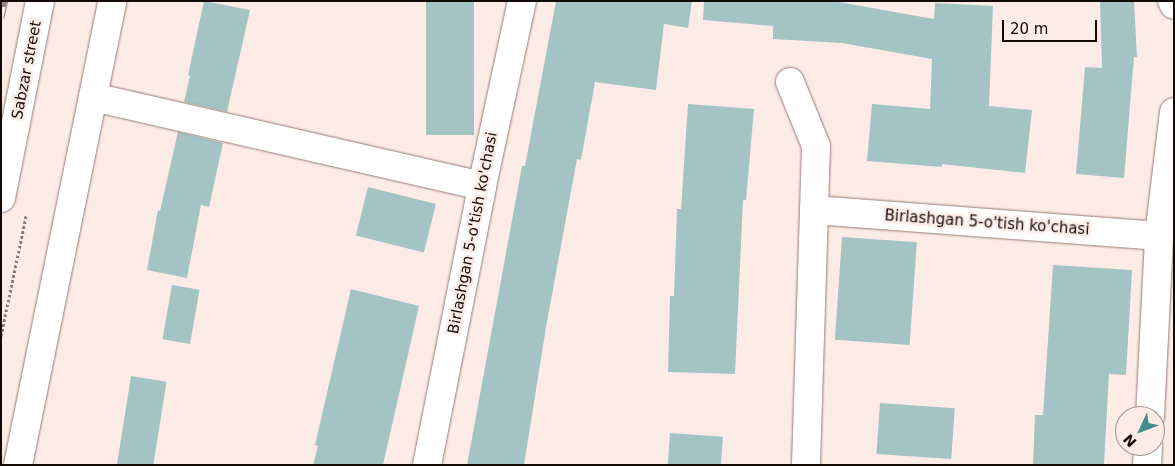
<!DOCTYPE html>
<style>
body{margin:0}
#map{position:relative;width:1175px;height:466px;overflow:hidden;background:#fdece6;font-family:"DejaVu Sans",sans-serif}
div>[style]{position:absolute}
.building>*{inset:0;background:#a4c3c4;transform-origin:0 0}
.path>*{height:3px;margin-top:-1.5px;transform-origin:0;background:repeating-linear-gradient(90deg,#897c77 0 2.5px,transparent 0 5px)}
.roads{filter:drop-shadow(0 0 1px #947c73) drop-shadow(0 0 1px #947c73)}
.minor>*{height:28px;margin:-14px;padding:0 14px;transform-origin:14px;border-radius:14px;background:#fff}
.rail>*{height:5.5px;margin-top:-2.75px;transform-origin:0;background:repeating-linear-gradient(90deg,#fdece6 0 11px,#928580 0 22px);box-sizing:border-box;border-block:1px solid #928580}
span{translate:-50% -50%;white-space:nowrap;text-align:center;line-height:1.15;-webkit-text-stroke:5px #fdece6;paint-order:stroke}
.street-label{font-size:15px;color:#130a07}
.frame{position:absolute;inset:0;border:2px solid #130a07;pointer-events:none}
.north{position:absolute;left:1115px;top:406px;width:50px;height:50px;box-sizing:border-box;background:#fdece6;border:1px solid #9f928d;border-radius:50%;rotate:227deg;font-size:14px;font-weight:700;line-height:20px;text-align:center;color:#130a07}
.north::after{content:'';display:block;margin:auto;width:18px;height:22px;background:#458d8f;clip-path:polygon(50% 0,100% 100%,50% 72%,0 100%)}
.scale{position:absolute;left:1002px;top:20px;width:95px;height:22px;box-sizing:border-box;border:2px solid #130a07;border-top:0;padding-left:6px;font-size:15px;line-height:18px;white-space:nowrap;color:#130a07;-webkit-text-stroke:4px #fdece6;paint-order:stroke}
</style>
<div id="map">
<div class="building">
<i style="clip-path:polygon(204px 1px,250px 10px,227px 112px,184px 102px,190px 76px,188px 75px)"></i>
<i style="left:426px;top:1px;width:48px;height:134px"></i>
<i style="clip-path:polygon(556px 1px,692px 1px,688px 28px,664px 24px,656px 90px,595px 82px,581px 160px,577px 159px,546px 327px,524px 465px,467px 465px,522px 166px,525px 166px)"></i>
<i style="clip-path:polygon(704px 1px,833px 1px,934px 19px,935px 3px,993px 6px,989px 106px,1032px 110px,1025px 173px,942px 164px,942px 167px,867px 161px,872px 104px,930px 109px,932px 59px,842px 43px,773px 39px,773px 26px,703px 20px)"></i>
<i style="clip-path:polygon(1100px 1px,1134px 1px,1137px 57px,1134px 57px,1124px 178px,1076px 174px,1085px 67px,1102px 68px)"></i>
<i style="clip-path:polygon(688px 104px,754px 109px,746px 200px,743px 200px,735px 374px,668px 372px,670px 296px,674px 296px,677px 209px,681px 209px)"></i>
<i style="clip-path:polygon(178px 132px,223px 143px,209px 207px,201px 205px,187px 278px,147px 270px,158px 210px,160px 211px)"></i>
<i style="left:368px;top:187px;width:70px;height:50px;rotate:14deg"></i>
<i style="left:842px;top:237px;width:75px;height:103px;rotate:4deg"></i>
<i style="clip-path:polygon(1053px 265px,1132px 270px,1126px 375px,1109px 374px,1104px 465px,1033px 465px,1035px 415px,1043px 415px)"></i>
<i style="left:172px;top:285px;width:28px;height:55px;rotate:10deg"></i>
<i style="clip-path:polygon(351px 289px,419px 306px,383px 465px,313px 465px,318px 446px,315px 445px)"></i>
<i style="left:131px;top:376px;width:36px;height:90px;rotate:9deg"></i>
<i style="left:880px;top:403px;width:75px;height:51px;rotate:4deg"></i>
<i style="left:670px;top:433px;width:53px;height:32px;rotate:4deg"></i>
</div>
<div class="path">
<i style="left:1px;top:336px;width:123px;rotate:-78.2deg"></i>
</div>
<div class="roads">
<div class="minor">
<i style="left:1172px;top:1px;width:4px;rotate:63deg"></i>
<i style="left:790px;top:82px;width:69px;rotate:67.9deg"></i>
<i style="left:816px;top:146px;width:319px;rotate:91.8deg"></i>
<i style="left:93px;top:97px;width:399px;rotate:12.9deg"></i>
<i style="left:1px;top:198px;width:201px;rotate:-78.8deg"></i>
<i style="left:815px;top:210px;width:345px;rotate:4.3deg"></i>
<i style="left:1150px;top:416px;width:180px;rotate:-87.1deg"></i>
<i style="left:1159px;top:236px;width:125px;rotate:-83.1deg"></i>
<i style="left:18px;top:465px;width:473px;rotate:-78.5deg"></i>
<i style="left:427px;top:465px;width:284px;rotate:-78.8deg"></i>
<i style="left:482px;top:186px;width:189px;rotate:-77.8deg"></i>
<i style="left:1147px;top:465px;width:19px;rotate:-87deg"></i>
</div>
</div>
<div class="rail">
<i style="left:1px;top:18px;width:17px;rotate:-77deg"></i>
</div>
<div class="street-label">
<span style="left:27px;top:70px;rotate:-79deg">Sabzar street</span>
<span style="left:987px;top:223px;rotate:4deg">Birlashgan 5-o'tish ko'chasi</span>
<span style="left:473px;top:233px;rotate:-79deg">Birlashgan 5-o'tish ko'chasi</span>
</div>
<div class="frame"></div>
<div class="north">N</div>
<div class="scale">20 m</div>
</div>
